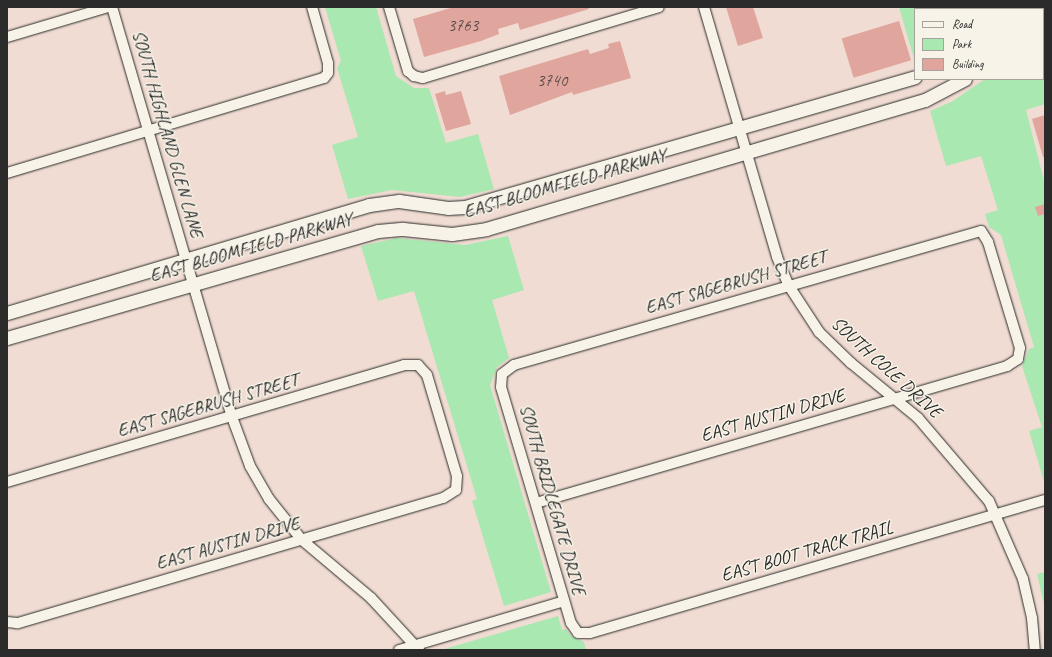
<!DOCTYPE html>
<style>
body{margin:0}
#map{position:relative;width:1052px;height:657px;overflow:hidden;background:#f0dcd2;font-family:Caveat,sans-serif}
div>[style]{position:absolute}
.green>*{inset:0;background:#a9e8b0}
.building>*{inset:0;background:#e0a69d;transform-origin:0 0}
.roads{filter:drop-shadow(0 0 1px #2b2b2b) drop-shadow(0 0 1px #2b2b2b)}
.minor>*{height:10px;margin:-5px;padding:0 5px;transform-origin:5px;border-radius:5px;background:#f7f3e8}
.tertiary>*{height:13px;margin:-6.5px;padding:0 6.5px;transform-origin:6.5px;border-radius:6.5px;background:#f7f3e8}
span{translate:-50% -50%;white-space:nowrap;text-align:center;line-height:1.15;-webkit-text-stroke:3px #f7f3e8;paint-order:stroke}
.number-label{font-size:17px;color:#584a48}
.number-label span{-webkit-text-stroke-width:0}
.street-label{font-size:19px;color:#2b2b2b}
.frame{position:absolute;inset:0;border:8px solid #2b2b2b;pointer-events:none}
.legend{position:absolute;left:914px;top:8px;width:130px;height:72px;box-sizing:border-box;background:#f7f3e8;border:1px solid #a5a39c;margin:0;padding:5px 7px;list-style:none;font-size:12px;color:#2b2b2b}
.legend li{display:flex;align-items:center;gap:8px;height:20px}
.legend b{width:20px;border:1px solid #a5a39c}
</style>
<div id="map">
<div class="green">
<i style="clip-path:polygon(325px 7px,376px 7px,396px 76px,414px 88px,429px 88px,446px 143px,478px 134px,494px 189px,460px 197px,392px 190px,348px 199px,332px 145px,358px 137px,337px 68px,341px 61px)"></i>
<i style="clip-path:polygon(899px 7px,1006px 7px,915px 9px,915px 62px)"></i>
<i style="clip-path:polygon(1045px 45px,1045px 104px,1026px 110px,1045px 185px,1045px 485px,1029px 431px,1042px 427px,1022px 366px,1029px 349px,1034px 347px,1001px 235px,989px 227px,985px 214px,998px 210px,981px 156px,946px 166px,930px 111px,953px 101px,985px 79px,1043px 79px)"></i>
<i style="clip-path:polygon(508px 236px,524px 290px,492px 300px,509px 358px,497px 367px,490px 385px,551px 592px,504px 606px,472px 501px,477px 499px,414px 291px,378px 301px,361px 246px,397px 238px,465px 245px)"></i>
<i style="clip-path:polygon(1045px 572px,1045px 609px,1037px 574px)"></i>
<i style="clip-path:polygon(558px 616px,562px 630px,566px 629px,571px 636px,584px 642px,586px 650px,441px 650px)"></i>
</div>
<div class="building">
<i style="clip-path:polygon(454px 7px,588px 7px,589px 9px,520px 30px,518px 23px,498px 29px,499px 34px,481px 41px,424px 57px,413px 19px)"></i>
<i style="clip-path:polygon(726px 7px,753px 7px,763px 38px,738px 46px)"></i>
<i style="left:899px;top:21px;width:41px;height:60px;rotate:73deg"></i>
<i style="clip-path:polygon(620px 41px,631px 78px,573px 95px,572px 92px,510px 115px,499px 76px,588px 49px,590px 54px,609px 48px,608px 44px)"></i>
<i style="clip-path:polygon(445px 91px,446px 95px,461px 91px,471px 124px,446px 131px,435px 94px)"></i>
<i style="clip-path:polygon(1045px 115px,1045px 157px,1043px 157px,1032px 119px)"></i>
<i style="clip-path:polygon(1045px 204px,1045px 214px,1038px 216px,1035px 207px)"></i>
</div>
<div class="roads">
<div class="minor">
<i style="left:112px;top:7px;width:427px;rotate:73.7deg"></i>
<i style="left:232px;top:417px;width:52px;rotate:69.8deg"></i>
<i style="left:250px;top:466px;width:38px;rotate:60deg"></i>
<i style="left:269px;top:499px;width:53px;rotate:51.2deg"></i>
<i style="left:302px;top:540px;width:90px;rotate:40deg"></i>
<i style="left:371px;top:598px;width:71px;rotate:47.3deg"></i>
<i style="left:389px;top:7px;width:67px;rotate:73.5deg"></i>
<i style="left:408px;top:71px;width:8px;rotate:40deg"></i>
<i style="left:414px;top:76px;width:9px;rotate:13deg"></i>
<i style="left:423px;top:78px;width:246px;rotate:-16.7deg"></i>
<i style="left:704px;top:7px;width:260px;rotate:73.7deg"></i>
<i style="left:777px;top:257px;width:31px;rotate:68deg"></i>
<i style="left:789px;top:286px;width:55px;rotate:56.9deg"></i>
<i style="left:819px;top:332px;width:45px;rotate:44.1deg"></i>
<i style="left:851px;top:363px;width:87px;rotate:39.4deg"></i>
<i style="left:918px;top:418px;width:109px;rotate:49.5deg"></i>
<i style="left:989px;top:501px;width:85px;rotate:66.4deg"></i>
<i style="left:1023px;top:579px;width:40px;rotate:77deg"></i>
<i style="left:1032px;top:618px;width:32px;rotate:85deg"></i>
<i style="left:7px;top:37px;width:105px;rotate:-16.5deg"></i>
<i style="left:7px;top:173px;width:331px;rotate:-16.7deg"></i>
<i style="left:324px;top:78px;width:6px;rotate:-51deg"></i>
<i style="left:328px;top:73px;width:10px;rotate:-90deg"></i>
<i style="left:328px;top:63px;width:58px;rotate:-105.9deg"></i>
<i style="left:7px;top:482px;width:414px;rotate:-16.4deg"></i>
<i style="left:404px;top:365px;width:14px"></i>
<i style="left:418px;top:365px;width:13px;rotate:48deg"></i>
<i style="left:427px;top:375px;width:105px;rotate:73.5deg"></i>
<i style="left:457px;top:476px;width:14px;rotate:94deg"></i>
<i style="left:456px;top:490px;width:15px;rotate:148deg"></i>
<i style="left:443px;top:498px;width:444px;rotate:163.6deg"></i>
<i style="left:17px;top:623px;width:10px;rotate:-174deg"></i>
<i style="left:536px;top:503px;width:491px;rotate:-16.2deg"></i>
<i style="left:1007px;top:366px;width:13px;rotate:-32deg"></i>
<i style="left:1018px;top:359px;width:11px;rotate:-80deg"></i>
<i style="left:1020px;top:348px;width:111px;rotate:-106.8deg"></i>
<i style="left:988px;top:242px;width:13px;rotate:-122deg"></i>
<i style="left:981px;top:231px;width:486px;rotate:164deg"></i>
<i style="left:514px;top:365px;width:15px;rotate:143deg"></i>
<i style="left:502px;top:374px;width:13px;rotate:94deg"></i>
<i style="left:501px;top:387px;width:246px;rotate:73.5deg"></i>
<i style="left:571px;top:623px;width:12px;rotate:55deg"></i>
<i style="left:578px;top:633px;width:12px"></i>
<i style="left:590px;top:633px;width:474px;rotate:-16.3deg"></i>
<i style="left:399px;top:650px;width:172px;rotate:-16.5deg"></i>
</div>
<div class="tertiary">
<i style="left:1030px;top:9px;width:7px;rotate:-16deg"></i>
<i style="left:1043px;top:34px;width:2px;rotate:-27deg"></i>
<i style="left:7px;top:313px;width:378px;rotate:-16.6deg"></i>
<i style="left:369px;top:205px;width:30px;rotate:-8deg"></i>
<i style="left:399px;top:201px;width:49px;rotate:8.1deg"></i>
<i style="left:448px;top:208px;width:17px;rotate:-3deg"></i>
<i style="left:465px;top:207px;width:468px;rotate:-16.1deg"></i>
<i style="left:7px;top:338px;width:386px;rotate:-16.1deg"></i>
<i style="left:378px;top:231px;width:25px;rotate:-5deg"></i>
<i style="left:403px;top:229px;width:49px;rotate:5.8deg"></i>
<i style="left:452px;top:234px;width:34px;rotate:-8deg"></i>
<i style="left:486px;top:229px;width:458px;rotate:-16.4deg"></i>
<i style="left:925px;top:100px;width:45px;rotate:-27.7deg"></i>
</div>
</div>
<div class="number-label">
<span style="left:463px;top:26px">3763</span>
<span style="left:552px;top:81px">3740</span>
</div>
<div class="street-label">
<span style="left:167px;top:134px;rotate:74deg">SOUTH HIGHLAND GLEN LANE</span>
<span style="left:565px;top:184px;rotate:-16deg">EAST BLOOMFIELD PARKWAY</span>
<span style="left:251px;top:248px;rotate:-16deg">EAST BLOOMFIELD PARKWAY</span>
<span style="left:736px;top:283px;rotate:-16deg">EAST SAGEBRUSH STREET</span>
<span style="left:886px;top:368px;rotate:42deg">SOUTH COLE DRIVE</span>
<span style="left:208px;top:406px;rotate:-16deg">EAST SAGEBRUSH STREET</span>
<span style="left:773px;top:416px;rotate:-16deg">EAST AUSTIN DRIVE</span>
<span style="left:552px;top:500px;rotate:74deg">SOUTH BRIDLEGATE DRIVE</span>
<span style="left:228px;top:544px;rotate:-16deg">EAST AUSTIN DRIVE</span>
<span style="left:807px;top:552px;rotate:-16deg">EAST BOOT TRACK TRAIL</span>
</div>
<div class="frame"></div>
<ul class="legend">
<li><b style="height:5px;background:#f7f3e8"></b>Road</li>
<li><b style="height:11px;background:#a9e8b0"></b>Park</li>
<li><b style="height:11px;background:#e0a69d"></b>Building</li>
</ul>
</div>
